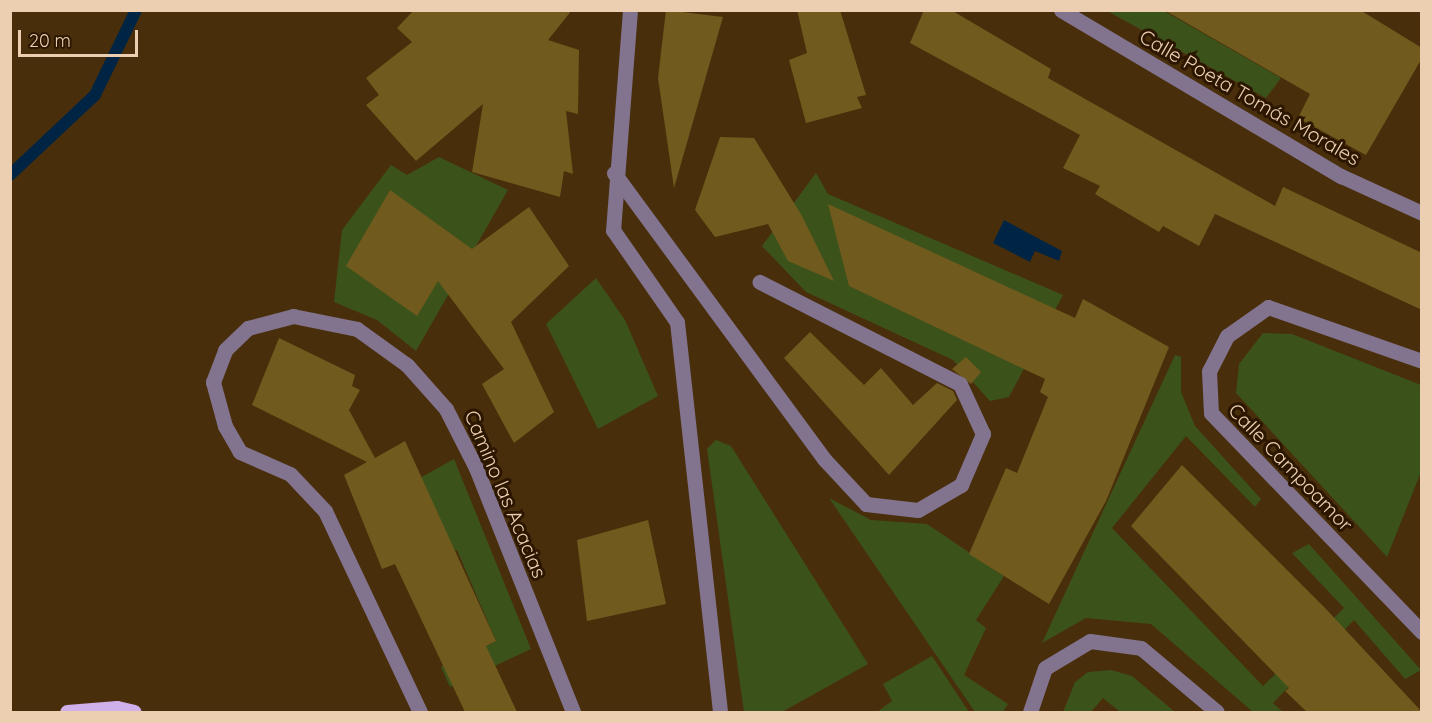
<!DOCTYPE html>
<meta charset="utf-8">
<style>
body{margin:0}
#map{position:relative;width:1432px;height:723px;overflow:hidden;background:#492e0b;font-family:Quicksand,sans-serif}
div>[style]{position:absolute}
.green>*{inset:0;background:#3c521b}
.water>*{inset:0;background:#002544}
.stream>*{height:12px;margin:-6px;padding:0 6px;transform-origin:6px;border-radius:6px;background:#002544}
.building>*{inset:0;background:#705a1d}
.minor>*{height:15px;margin:-7.5px;padding:0 7.5px;transform-origin:7.5px;border-radius:7.5px;background:#82738f}
.major>*{height:15px;margin:-7.5px;padding:0 7.5px;transform-origin:7.5px;border-radius:7.5px;background:#cfb0ea}
span{translate:-50% -50%;white-space:nowrap;text-align:center;line-height:1.15;-webkit-text-stroke:6px #2b1600;paint-order:stroke}
.street-label{font-size:20px;color:#eccfb1}
.frame{position:absolute;inset:0;border:12px solid #eccfb1;pointer-events:none}
.scale{position:absolute;left:18px;top:30px;width:120px;height:27px;box-sizing:border-box;border:3px solid #eccfb1;border-top:0;padding-left:8px;font-size:18px;line-height:21px;white-space:nowrap;color:#eccfb1;-webkit-text-stroke:4px #2b1600;paint-order:stroke}
</style>
<div id="map">
<div class="green">
<i style="clip-path:polygon(1107px 11px,1164px 11px,1281px 78px,1266px 98px)"></i>
<i style="clip-path:polygon(439px 157px,508px 190px,416px 351px,377px 320px,334px 302px,342px 230px,391px 165px,407px 175px)"></i>
<i style="clip-path:polygon(816px 173px,828px 194px,1063px 295px,1009px 397px,990px 401px,953px 360px,806px 292px,762px 246px)"></i>
<i style="clip-path:polygon(596px 278px,625px 320px,658px 396px,598px 429px,546px 324px)"></i>
<i style="clip-path:polygon(1263px 333px,1292px 334px,1421px 385px,1421px 472px,1387px 557px,1236px 393px,1239px 364px)"></i>
<i style="clip-path:polygon(1175px 355px,1181px 357px,1181px 392px,1195px 426px,1261px 499px,1255px 507px,1186px 436px,1112px 528px,1263px 686px,1344px 608px,1292px 553px,1309px 544px,1421px 670px,1405px 679px,1354px 620px,1273px 703px,1283px 712px,1253px 712px,1151px 624px,1086px 618px,1042px 643px)"></i>
<i style="clip-path:polygon(716px 440px,731px 446px,868px 664px,782px 712px,744px 712px,707px 449px)"></i>
<i style="clip-path:polygon(454px 459px,531px 649px,450px 687px,441px 667px,496px 641px,457px 550px,435px 561px,420px 478px)"></i>
<i style="clip-path:polygon(829px 498px,871px 520px,927px 524px,1004px 576px,976px 620px,986px 628px,964px 675px,1008px 704px,1003px 712px,975px 712px)"></i>
<i style="clip-path:polygon(932px 656px,969px 712px,877px 712px,892px 701px,883px 684px)"></i>
<i style="clip-path:polygon(1111px 670px,1132px 676px,1175px 712px,1120px 712px,1103px 698px,1091px 712px,1063px 712px,1075px 682px,1088px 672px)"></i>
</div>
<div class="water">
<i style="clip-path:polygon(1004px 220px,1062px 251px,1059px 261px,1035px 251px,1030px 262px,993px 243px)"></i>
</div>
<div class="stream">
<i style="left:10px;top:175px;width:117px;rotate:-43.3deg"></i>
<i style="left:95px;top:95px;width:94px;rotate:-64.2deg"></i>
</div>
<div class="building">
<i style="clip-path:polygon(414px 10px,572px 10px,548px 40px,579px 50px,578px 114px,566px 111px,573px 174px,564px 171px,560px 197px,472px 172px,483px 104px,416px 161px,366px 105px,379px 95px,366px 78px,412px 42px,397px 28px)"></i>
<i style="clip-path:polygon(666px 10px,723px 17px,674px 188px,658px 78px)"></i>
<i style="clip-path:polygon(797px 10px,840px 10px,866px 95px,857px 97px,862px 108px,806px 123px,789px 60px,807px 53px)"></i>
<i style="clip-path:polygon(924px 10px,951px 10px,1051px 69px,1048px 78px,1275px 206px,1283px 187px,1422px 253px,1422px 310px,1215px 214px,1199px 246px,1163px 226px,1159px 232px,1095px 194px,1100px 186px,1063px 168px,1080px 135px,910px 43px)"></i>
<i style="clip-path:polygon(1164px 10px,1360px 10px,1422px 48px,1422px 58px,1366px 155px,1298px 118px,1310px 94px)"></i>
<i style="clip-path:polygon(720px 137px,754px 138px,802px 216px,834px 281px,788px 261px,768px 224px,715px 237px,695px 210px)"></i>
<i style="clip-path:polygon(390px 190px,472px 249px,529px 207px,569px 266px,511px 322px,554px 412px,514px 443px,482px 384px,504px 369px,438px 281px,417px 316px,346px 266px)"></i>
<i style="clip-path:polygon(828px 204px,1075px 318px,1083px 299px,1169px 347px,1106px 501px,1049px 604px,969px 554px,1006px 468px,1017px 473px,1048px 397px,1040px 392px,1045px 379px,849px 286px)"></i>
<i style="clip-path:polygon(810px 332px,864px 385px,881px 368px,913px 405px,937px 383px,953px 391px,957px 400px,889px 475px,784px 358px)"></i>
<i style="clip-path:polygon(279px 338px,355px 375px,352px 386px,360px 390px,349px 410px,375px 458px,405px 441px,496px 641px,486px 646px,517px 712px,465px 712px,395px 564px,382px 569px,344px 475px,367px 462px,252px 405px)"></i>
<i style="clip-path:polygon(966px 357px,981px 372px,971px 384px,952px 369px)"></i>
<i style="clip-path:polygon(1182px 465px,1326px 609px,1422px 712px,1307px 712px,1285px 691px,1289px 688px,1131px 526px)"></i>
<i style="clip-path:polygon(648px 520px,666px 604px,587px 621px,577px 540px)"></i>
</div>
<div class="minor">
<i style="left:630px;top:10px;width:221px;rotate:94.4deg"></i>
<i style="left:613px;top:230px;width:112px;rotate:55.2deg"></i>
<i style="left:677px;top:322px;width:392px;rotate:83.7deg"></i>
<i style="left:1061px;top:10px;width:326px;rotate:30.7deg"></i>
<i style="left:1341px;top:176px;width:89px;rotate:24.6deg"></i>
<i style="left:614px;top:173px;width:356px;rotate:53.7deg"></i>
<i style="left:825px;top:460px;width:60px;rotate:47deg"></i>
<i style="left:866px;top:504px;width:52px;rotate:6.6deg"></i>
<i style="left:918px;top:510px;width:50px;rotate:-30.2deg"></i>
<i style="left:961px;top:485px;width:56px;rotate:-66.7deg"></i>
<i style="left:983px;top:434px;width:55px;rotate:-114.7deg"></i>
<i style="left:960px;top:384px;width:225px;rotate:-153deg"></i>
<i style="left:1422px;top:361px;width:163px;rotate:-160.7deg"></i>
<i style="left:1268px;top:307px;width:50px;rotate:144.7deg"></i>
<i style="left:1227px;top:336px;width:39px;rotate:117deg"></i>
<i style="left:1209px;top:371px;width:42px;rotate:87.3deg"></i>
<i style="left:1211px;top:413px;width:304px;rotate:46.1deg"></i>
<i style="left:420px;top:712px;width:222px;rotate:-115.3deg"></i>
<i style="left:325px;top:511px;width:51px;rotate:-133.4deg"></i>
<i style="left:290px;top:474px;width:55px;rotate:-156.3deg"></i>
<i style="left:240px;top:452px;width:30px;rotate:-120deg"></i>
<i style="left:225px;top:426px;width:46px;rotate:-105.3deg"></i>
<i style="left:213px;top:382px;width:34px;rotate:-69deg"></i>
<i style="left:225px;top:350px;width:32px;rotate:-44deg"></i>
<i style="left:248px;top:328px;width:47px;rotate:-14.9deg"></i>
<i style="left:293px;top:316px;width:65px;rotate:11.5deg"></i>
<i style="left:357px;top:329px;width:62px;rotate:35.8deg"></i>
<i style="left:407px;top:365px;width:59px;rotate:48.4deg"></i>
<i style="left:446px;top:409px;width:66px;rotate:63deg"></i>
<i style="left:476px;top:468px;width:263px;rotate:68.3deg"></i>
<i style="left:1030px;top:712px;width:46px;rotate:-71.2deg"></i>
<i style="left:1045px;top:668px;width:52px;rotate:-31deg"></i>
<i style="left:1090px;top:641px;width:51px;rotate:7.8deg"></i>
<i style="left:1141px;top:648px;width:99px;rotate:40.1deg"></i>
</div>
<div class="major">
<i style="left:67px;top:712px;width:50px;rotate:-4.6deg"></i>
<i style="left:117px;top:708px;width:17px;rotate:13deg"></i>
</div>
<div class="street-label">
<span style="left:1250px;top:97px;rotate:30deg">Calle Poeta Tomás Morales</span>
<span style="left:1291px;top:467px;rotate:46deg">Calle Campoamor</span>
<span style="left:506px;top:494px;rotate:67deg">Camino las Acacias</span>
</div>
<div class="frame"></div>
<div class="scale">20 m</div>
</div>
